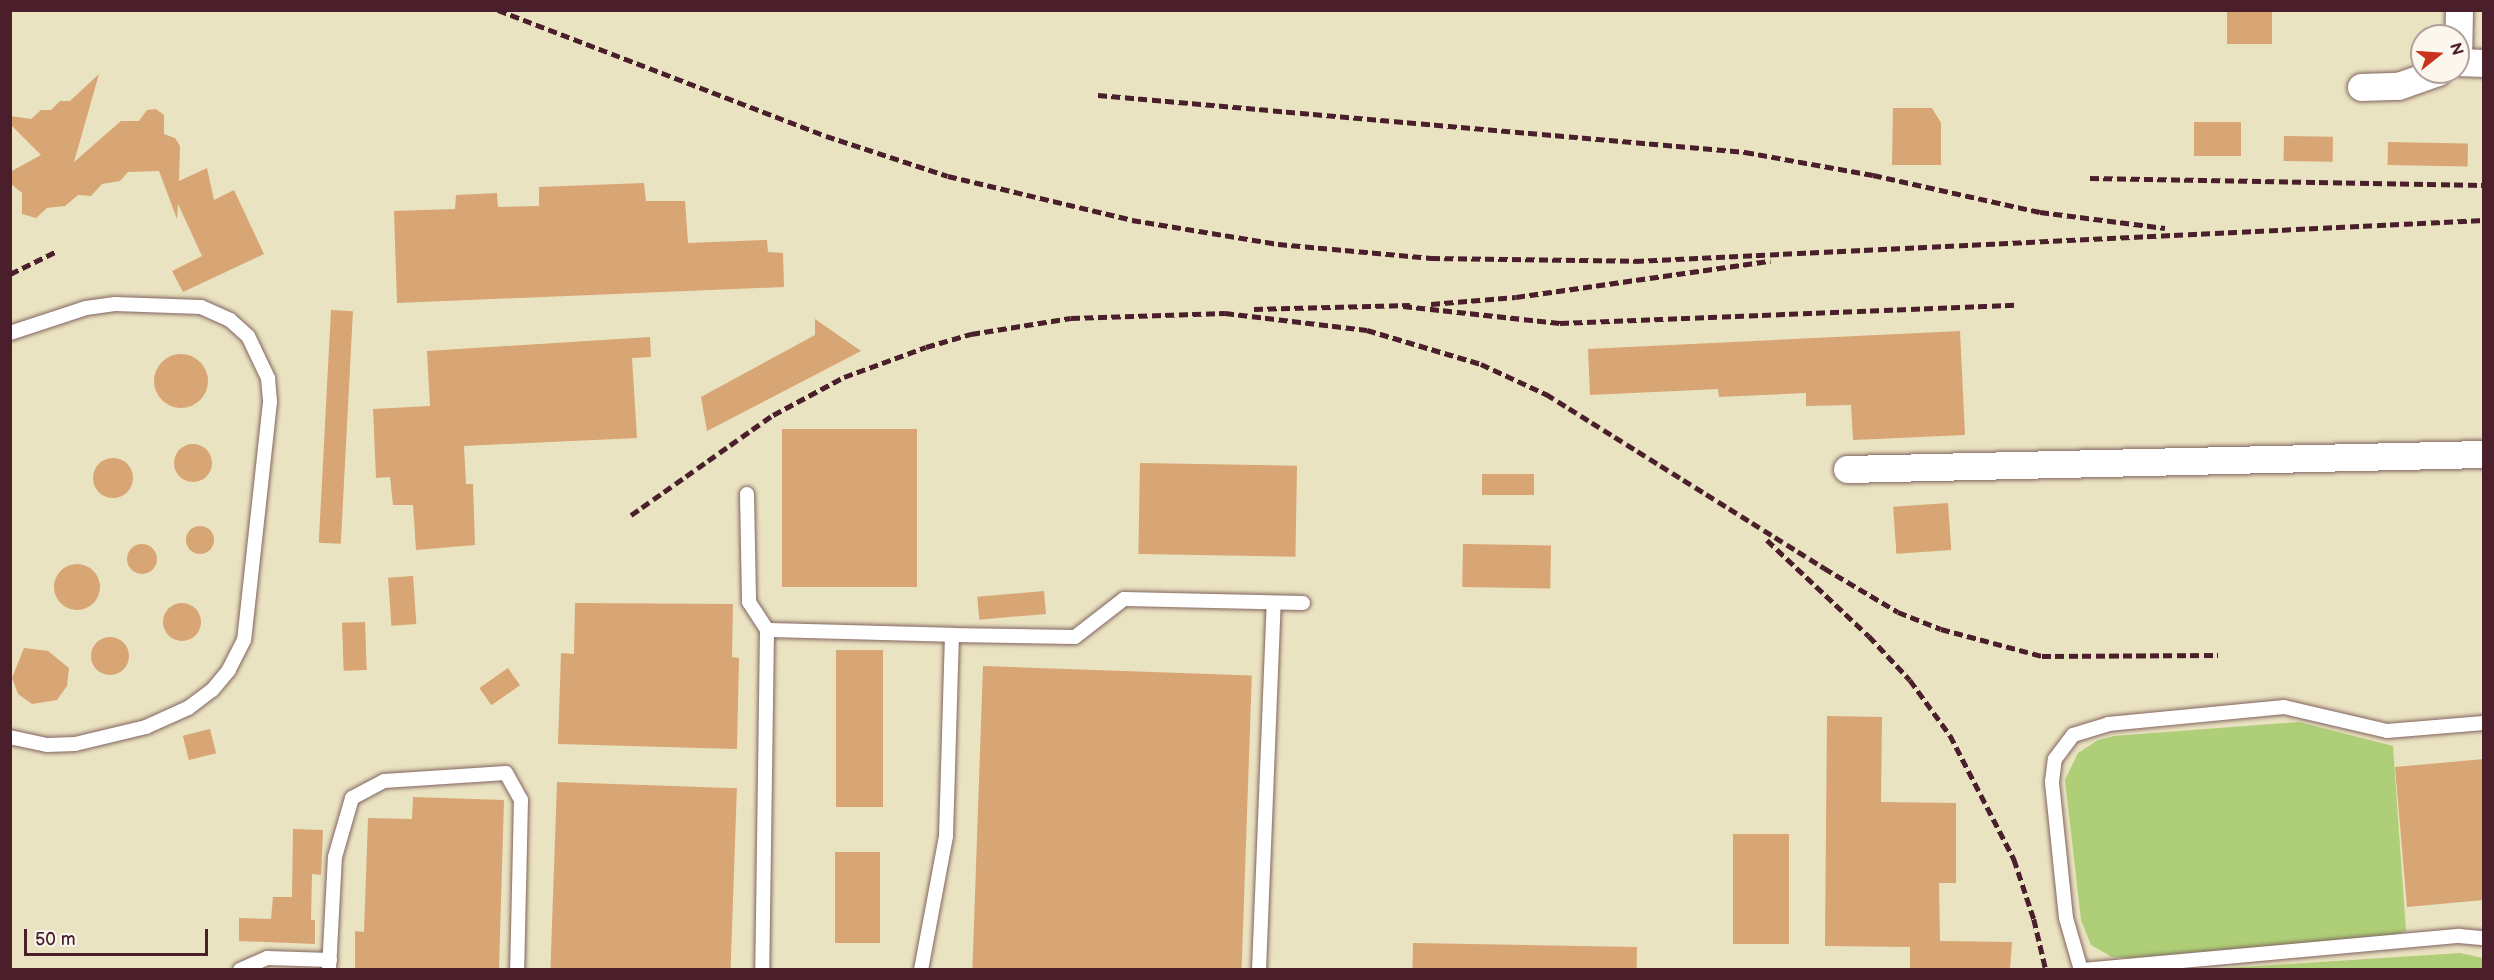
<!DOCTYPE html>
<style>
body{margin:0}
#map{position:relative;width:2494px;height:980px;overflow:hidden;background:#eae3c1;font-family:"Balsamiq Sans",sans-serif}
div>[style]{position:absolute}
.green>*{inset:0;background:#aecf77}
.building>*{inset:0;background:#d8a574;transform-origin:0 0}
.round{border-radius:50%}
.roads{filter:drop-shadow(0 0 2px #826460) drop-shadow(0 0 2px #826460)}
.service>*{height:14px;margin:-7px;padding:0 7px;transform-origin:7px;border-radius:7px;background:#fff}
.minor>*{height:27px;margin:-13.5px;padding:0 13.5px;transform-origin:13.5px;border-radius:13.5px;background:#fff}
.rail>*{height:4.5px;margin-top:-2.25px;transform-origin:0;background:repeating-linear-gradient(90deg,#4a1f2b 0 9px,transparent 0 13.5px)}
span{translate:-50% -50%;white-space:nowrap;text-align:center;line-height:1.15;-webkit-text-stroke:5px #fbf7ec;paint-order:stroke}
.frame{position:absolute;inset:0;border:12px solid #4a1f2b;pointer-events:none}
.north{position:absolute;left:2410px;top:24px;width:60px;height:60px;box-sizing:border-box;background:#fbf7ec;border:2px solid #b4a19f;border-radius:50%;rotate:73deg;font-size:16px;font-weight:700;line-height:24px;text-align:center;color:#4a1f2b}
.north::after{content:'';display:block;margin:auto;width:21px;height:27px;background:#c8321e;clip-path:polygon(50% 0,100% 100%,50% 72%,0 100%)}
.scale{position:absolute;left:24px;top:929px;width:184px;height:27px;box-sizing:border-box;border:3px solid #4a1f2b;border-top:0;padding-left:8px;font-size:18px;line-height:21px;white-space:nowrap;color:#4a1f2b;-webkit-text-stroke:4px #fbf7ec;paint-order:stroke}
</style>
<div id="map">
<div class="green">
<i style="clip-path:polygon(2299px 722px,2393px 746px,2406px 931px,2390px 936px,2129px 958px,2112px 957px,2091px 945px,2081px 920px,2065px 780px,2078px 753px,2098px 740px,2114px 736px)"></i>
<i style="clip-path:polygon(2460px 953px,2483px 958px,2483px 969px,2210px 969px)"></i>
</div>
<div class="building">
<i style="left:2227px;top:10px;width:45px;height:34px"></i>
<i style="clip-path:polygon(99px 74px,74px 162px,121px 121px,139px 121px,147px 110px,156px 109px,164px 115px,164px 134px,175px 138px,180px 146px,179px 181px,207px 168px,214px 200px,234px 190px,264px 254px,183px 292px,172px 271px,202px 256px,178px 204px,177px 219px,159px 171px,128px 172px,120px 181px,102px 184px,91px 196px,78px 195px,65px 206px,47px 208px,36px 218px,22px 214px,22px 193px,10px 183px,10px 172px,41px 155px,10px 124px,10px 116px,31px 119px,41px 110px,51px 110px,60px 101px,70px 101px)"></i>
<i style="clip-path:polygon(1893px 108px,1932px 108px,1941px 123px,1941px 165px,1892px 165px)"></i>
<i style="left:2194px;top:122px;width:47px;height:34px"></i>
<i style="left:2284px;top:136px;width:49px;height:25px;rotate:1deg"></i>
<i style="left:2388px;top:142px;width:80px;height:23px;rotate:1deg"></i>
<i style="clip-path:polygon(644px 183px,646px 201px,685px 201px,688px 243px,767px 240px,768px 252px,783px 253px,784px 287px,397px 303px,394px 211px,455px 209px,456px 195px,497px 193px,498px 207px,539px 206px,539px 187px)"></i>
<i style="left:331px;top:310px;width:22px;height:233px;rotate:3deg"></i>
<i style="clip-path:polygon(815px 319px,861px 351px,707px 431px,701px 397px,815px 335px)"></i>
<i style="clip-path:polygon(1960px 331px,1965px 435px,1853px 440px,1851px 405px,1806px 406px,1806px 393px,1719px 397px,1718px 389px,1590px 395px,1588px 349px)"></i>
<i style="clip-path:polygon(650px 337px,651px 357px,632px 358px,637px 438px,464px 446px,466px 484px,473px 484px,475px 545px,416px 550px,413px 505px,393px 505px,390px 477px,376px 478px,373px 409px,430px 406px,427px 351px)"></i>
<i class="round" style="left:154px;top:354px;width:54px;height:54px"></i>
<i style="left:917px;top:429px;width:158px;height:135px;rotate:90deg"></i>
<i class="round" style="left:174px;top:444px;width:38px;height:38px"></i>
<i class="round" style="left:93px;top:458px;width:40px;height:40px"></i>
<i style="left:1140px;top:463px;width:157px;height:91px;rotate:1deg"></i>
<i style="left:1482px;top:474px;width:52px;height:21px"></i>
<i style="left:1948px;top:503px;width:47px;height:55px;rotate:86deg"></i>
<i class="round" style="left:186px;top:526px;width:28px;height:28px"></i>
<i style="left:1463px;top:544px;width:88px;height:43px;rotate:1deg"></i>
<i class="round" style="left:127px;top:544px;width:30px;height:30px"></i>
<i class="round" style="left:54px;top:564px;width:46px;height:46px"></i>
<i style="left:413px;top:576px;width:48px;height:25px;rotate:86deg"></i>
<i style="left:1044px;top:591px;width:23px;height:67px;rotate:85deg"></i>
<i class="round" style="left:163px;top:603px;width:38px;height:38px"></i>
<i style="clip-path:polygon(575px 603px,733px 604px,732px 657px,739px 658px,737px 749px,558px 744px,561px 653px,574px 654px)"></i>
<i style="left:365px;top:622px;width:48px;height:23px;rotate:88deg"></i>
<i class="round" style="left:91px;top:637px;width:38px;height:38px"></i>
<i style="clip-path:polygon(24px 648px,48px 651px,69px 668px,67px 686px,57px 700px,32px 704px,18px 694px,12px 678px)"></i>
<i style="left:836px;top:650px;width:47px;height:157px"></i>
<i style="left:983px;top:666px;width:269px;height:303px;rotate:2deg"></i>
<i style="left:508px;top:668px;width:21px;height:35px;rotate:55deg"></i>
<i style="clip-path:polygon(1827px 716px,1882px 717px,1881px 802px,1956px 803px,1956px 883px,1939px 883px,1940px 941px,2012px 942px,2010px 969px,1910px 969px,1910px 947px,1825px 946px)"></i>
<i style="left:210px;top:729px;width:25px;height:28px;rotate:76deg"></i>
<i style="clip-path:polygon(2484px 759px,2484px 900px,2407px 907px,2395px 767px)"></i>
<i style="left:557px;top:782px;width:180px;height:187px;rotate:2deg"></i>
<i style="clip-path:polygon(413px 797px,504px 800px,499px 969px,355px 969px,355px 931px,364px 932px,368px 818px,412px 819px)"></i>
<i style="clip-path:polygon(293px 829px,323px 830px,321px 875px,312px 874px,311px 920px,315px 920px,315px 944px,239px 941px,239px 918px,271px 919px,273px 897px,292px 897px)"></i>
<i style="left:1733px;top:834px;width:56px;height:110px"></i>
<i style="left:835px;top:852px;width:45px;height:91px"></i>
<i style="left:1413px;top:943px;width:224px;height:26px;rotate:1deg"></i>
</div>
<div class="roads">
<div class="service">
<i style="left:10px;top:333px;width:80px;rotate:-18.2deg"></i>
<i style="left:86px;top:308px;width:29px;rotate:-8deg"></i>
<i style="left:115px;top:304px;width:86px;rotate:2deg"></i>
<i style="left:201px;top:307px;width:32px;rotate:24deg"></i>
<i style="left:230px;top:320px;width:24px;rotate:42deg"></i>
<i style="left:248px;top:336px;width:47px;rotate:64.5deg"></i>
<i style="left:268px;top:378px;width:24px;rotate:85deg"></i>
<i style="left:270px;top:402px;width:239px;rotate:96.2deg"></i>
<i style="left:244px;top:640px;width:34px;rotate:117deg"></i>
<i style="left:229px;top:670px;width:26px;rotate:130deg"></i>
<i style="left:212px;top:690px;width:30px;rotate:143deg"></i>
<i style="left:188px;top:708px;width:46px;rotate:155.7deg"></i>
<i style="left:146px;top:727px;width:73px;rotate:166.5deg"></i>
<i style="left:75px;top:744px;width:28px;rotate:178deg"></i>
<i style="left:47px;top:745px;width:38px;rotate:-168deg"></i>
<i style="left:747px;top:494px;width:108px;rotate:88.9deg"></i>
<i style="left:749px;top:602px;width:33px;rotate:57deg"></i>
<i style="left:767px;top:630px;width:340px;rotate:90.8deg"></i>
<i style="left:767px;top:630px;width:185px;rotate:1.5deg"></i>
<i style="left:240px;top:970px;width:30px;rotate:-24deg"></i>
<i style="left:267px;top:958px;width:63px;rotate:1.8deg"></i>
<i style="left:329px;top:970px;width:113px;rotate:-87deg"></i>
<i style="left:335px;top:857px;width:61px;rotate:-73.9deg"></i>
<i style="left:352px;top:798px;width:36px;rotate:-28deg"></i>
<i style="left:384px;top:781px;width:122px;rotate:-3.8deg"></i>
<i style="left:506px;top:773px;width:31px;rotate:61deg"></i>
<i style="left:521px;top:800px;width:170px;rotate:91.3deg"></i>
<i style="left:921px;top:970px;width:136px;rotate:-79.4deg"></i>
<i style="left:946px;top:836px;width:201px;rotate:-88.3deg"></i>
<i style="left:952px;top:635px;width:123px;rotate:0.9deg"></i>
<i style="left:1075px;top:637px;width:62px;rotate:-37.8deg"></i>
<i style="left:1124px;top:599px;width:179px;rotate:1.3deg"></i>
<i style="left:1259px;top:970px;width:367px;rotate:-87.7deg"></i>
<i style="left:2081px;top:970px;width:54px;rotate:-106.1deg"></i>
<i style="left:2066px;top:918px;width:137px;rotate:-95.9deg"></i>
<i style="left:2052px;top:782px;width:23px;rotate:-83deg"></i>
<i style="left:2055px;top:759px;width:30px;rotate:-53deg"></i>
<i style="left:2073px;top:735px;width:37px;rotate:-17deg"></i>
<i style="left:2108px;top:724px;width:177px;rotate:-5.5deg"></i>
<i style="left:2284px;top:707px;width:106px;rotate:13.1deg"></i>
<i style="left:2387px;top:731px;width:97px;rotate:-4.7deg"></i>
<i style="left:2083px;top:970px;width:378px;rotate:-5.2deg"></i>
<i style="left:2459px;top:936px;width:25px;rotate:5deg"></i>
</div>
<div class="minor">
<i style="left:2458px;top:62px;width:52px;rotate:-88.9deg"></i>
<i style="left:2458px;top:62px;width:26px;rotate:2deg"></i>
<i style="left:2361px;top:87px;width:37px;rotate:-2deg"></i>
<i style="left:2398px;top:86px;width:42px;rotate:-19.3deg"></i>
<i style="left:1847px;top:469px;width:637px;rotate:-1.35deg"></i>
</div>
</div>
<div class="rail">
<i style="left:498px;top:10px;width:351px;rotate:21deg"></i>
<i style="left:826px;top:136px;width:128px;rotate:18.2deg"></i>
<i style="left:948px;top:176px;width:189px;rotate:13.4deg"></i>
<i style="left:1132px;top:220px;width:148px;rotate:9.3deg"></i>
<i style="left:1278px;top:244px;width:154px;rotate:5.2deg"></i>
<i style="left:1431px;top:258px;width:204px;rotate:0.8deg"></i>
<i style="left:1635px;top:261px;width:850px;rotate:-2.76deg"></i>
<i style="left:1098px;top:95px;width:650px;rotate:5.03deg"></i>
<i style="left:1745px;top:152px;width:130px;rotate:10.2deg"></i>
<i style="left:1873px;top:175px;width:171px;rotate:12.5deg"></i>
<i style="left:2040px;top:212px;width:126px;rotate:7.3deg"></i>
<i style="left:2090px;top:178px;width:394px;rotate:1deg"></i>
<i style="left:10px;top:274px;width:50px;rotate:-26.1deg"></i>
<i style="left:1431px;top:304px;width:85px;rotate:-4.7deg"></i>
<i style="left:1516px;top:297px;width:257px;rotate:-8.1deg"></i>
<i style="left:1403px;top:306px;width:158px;rotate:6.2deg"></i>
<i style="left:1560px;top:323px;width:456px;rotate:-2.3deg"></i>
<i style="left:1254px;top:309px;width:156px;rotate:-1.5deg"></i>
<i style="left:631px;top:515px;width:174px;rotate:-35.2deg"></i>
<i style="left:773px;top:415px;width:81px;rotate:-28.2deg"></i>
<i style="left:844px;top:377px;width:87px;rotate:-20.1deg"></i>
<i style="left:926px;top:347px;width:47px;rotate:-16.1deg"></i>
<i style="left:971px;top:334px;width:101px;rotate:-9.1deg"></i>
<i style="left:1071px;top:318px;width:154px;rotate:-1.9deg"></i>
<i style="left:1225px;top:313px;width:143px;rotate:6.8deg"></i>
<i style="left:1367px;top:330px;width:119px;rotate:16.6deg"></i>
<i style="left:1481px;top:364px;width:72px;rotate:24.8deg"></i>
<i style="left:1546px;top:394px;width:328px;rotate:32deg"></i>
<i style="left:1824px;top:568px;width:86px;rotate:30.7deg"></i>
<i style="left:1898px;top:612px;width:46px;rotate:21.6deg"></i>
<i style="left:1941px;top:629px;width:105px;rotate:15deg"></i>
<i style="left:2042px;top:656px;width:176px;rotate:-0.3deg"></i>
<i style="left:1767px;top:540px;width:140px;rotate:43.3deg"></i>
<i style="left:1869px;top:636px;width:60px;rotate:47deg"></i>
<i style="left:1910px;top:680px;width:68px;rotate:54deg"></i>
<i style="left:1950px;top:735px;width:140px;rotate:62.7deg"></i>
<i style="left:2014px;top:859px;width:63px;rotate:71.6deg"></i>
<i style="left:2034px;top:919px;width:52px;rotate:76.8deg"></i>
</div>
<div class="frame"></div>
<div class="north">N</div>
<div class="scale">50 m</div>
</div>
